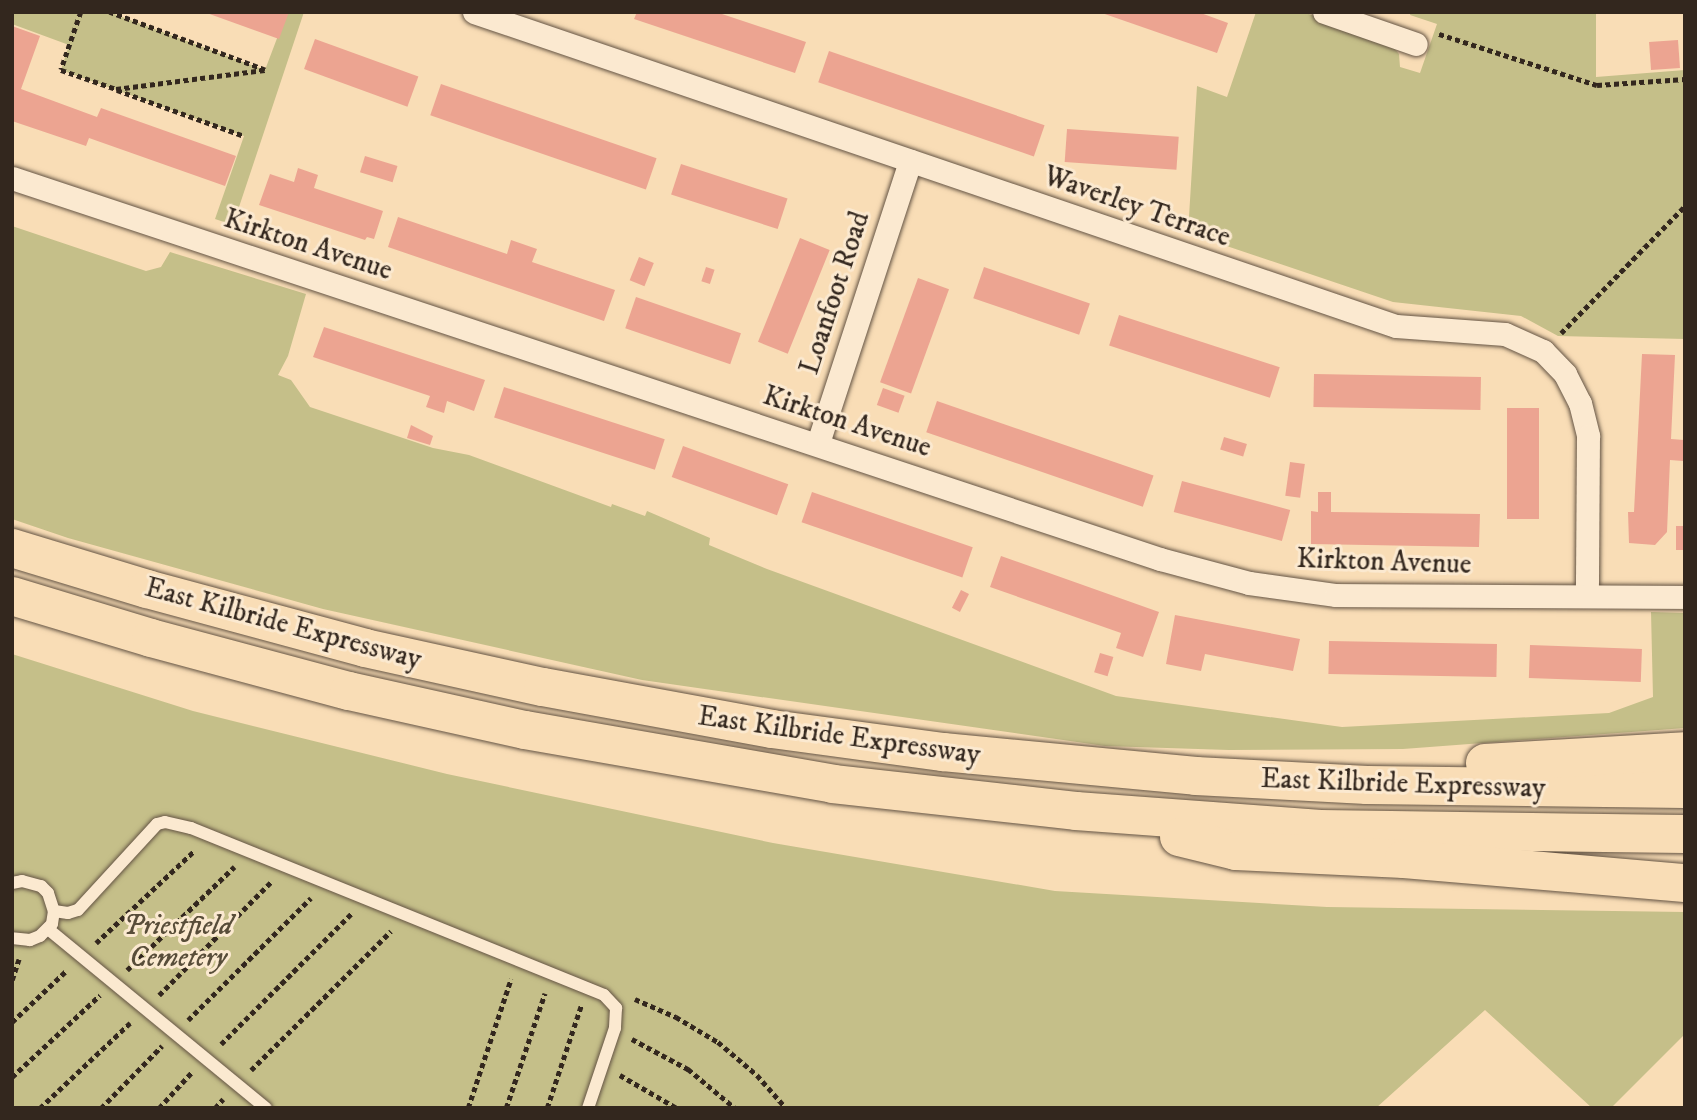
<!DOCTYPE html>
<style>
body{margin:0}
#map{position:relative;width:1697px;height:1120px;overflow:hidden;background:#f9ddb6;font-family:"IM FELL DW Pica",serif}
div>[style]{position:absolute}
.green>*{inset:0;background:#c5bf89}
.building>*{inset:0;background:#eca491;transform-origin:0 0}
.path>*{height:4.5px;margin-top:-2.25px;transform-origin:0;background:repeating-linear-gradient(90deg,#33271e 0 5px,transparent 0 8.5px)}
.roads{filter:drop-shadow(0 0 2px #645444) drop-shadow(0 0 2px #645444)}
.lane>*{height:12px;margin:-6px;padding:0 6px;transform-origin:6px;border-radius:6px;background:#fbe9d0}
.street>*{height:23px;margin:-11.5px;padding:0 11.5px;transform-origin:11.5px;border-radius:11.5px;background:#fbe9d0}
.highway>*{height:38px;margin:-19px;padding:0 19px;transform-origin:19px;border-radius:19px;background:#f9ddb6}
span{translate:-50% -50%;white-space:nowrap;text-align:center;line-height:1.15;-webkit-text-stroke:6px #fbe9d0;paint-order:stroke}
.street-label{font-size:28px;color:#33271e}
.park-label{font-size:28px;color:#584d39;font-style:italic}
.frame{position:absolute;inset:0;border:14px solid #33271e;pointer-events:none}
</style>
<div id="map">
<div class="green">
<i style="clip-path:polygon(12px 12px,72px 12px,79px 15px,81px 12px,109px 12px,265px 70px,287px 12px,304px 12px,233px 225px,215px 219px,244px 136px,61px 70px,69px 45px,12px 24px)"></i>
<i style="clip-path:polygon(1256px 12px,1303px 12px,1389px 42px,1399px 54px,1400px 67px,1420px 73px,1437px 24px,1410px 15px,1411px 12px,1596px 12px,1596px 77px,1685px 70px,1685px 339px,1558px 336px,1521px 316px,1393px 302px,1188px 233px,1197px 86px,1227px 97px)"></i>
<i style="clip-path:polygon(12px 226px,146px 271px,161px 267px,170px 252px,306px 294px,288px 356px,278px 375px,291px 380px,310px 407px,433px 448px,469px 455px,611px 507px,612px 504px,645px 516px,647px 511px,710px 538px,709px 545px,767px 569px,1116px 696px,1342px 727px,1609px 713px,1653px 697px,1651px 612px,1685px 613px,1685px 728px,1403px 749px,1229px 750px,1105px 746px,642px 680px,323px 609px,68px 538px,12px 519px)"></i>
<i style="clip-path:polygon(12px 654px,193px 711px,447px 774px,773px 843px,1055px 891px,1327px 907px,1685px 912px,1685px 1034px,1611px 1108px,1592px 1108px,1485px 1010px,1376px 1108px,12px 1108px)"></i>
</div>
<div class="building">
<i style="clip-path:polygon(204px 12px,289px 12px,279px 39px)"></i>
<i style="clip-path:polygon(637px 12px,716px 12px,806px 42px,795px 73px,634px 19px)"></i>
<i style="clip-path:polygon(1099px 12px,1198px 12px,1228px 23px,1217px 53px)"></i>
<i style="clip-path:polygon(12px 26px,40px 36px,21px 89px,97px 117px,101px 108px,236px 156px,225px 186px,89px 138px,86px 146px,12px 121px)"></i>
<i style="left:315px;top:39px;width:110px;height:32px;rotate:20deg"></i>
<i style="left:1678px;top:40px;width:28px;height:29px;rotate:86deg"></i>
<i style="left:829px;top:51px;width:228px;height:33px;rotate:19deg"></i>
<i style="left:441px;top:84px;width:228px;height:33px;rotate:19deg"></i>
<i style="left:1067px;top:129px;width:112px;height:33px;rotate:4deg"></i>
<i style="left:365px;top:156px;width:34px;height:17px;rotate:17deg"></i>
<i style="left:681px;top:164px;width:112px;height:32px;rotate:18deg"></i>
<i style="clip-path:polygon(298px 168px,318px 175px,314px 188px,383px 211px,374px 239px,367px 237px,365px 240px,259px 205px,270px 174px,294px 182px)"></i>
<i style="clip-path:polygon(398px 217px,507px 254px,511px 240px,537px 249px,532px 262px,615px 290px,604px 321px,388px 247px)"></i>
<i style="left:800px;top:238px;width:32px;height:112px;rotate:22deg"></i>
<i style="left:639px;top:257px;width:16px;height:25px;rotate:22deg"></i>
<i style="left:706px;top:267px;width:9px;height:15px;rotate:18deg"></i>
<i style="left:984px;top:267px;width:112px;height:33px;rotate:19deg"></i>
<i style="left:918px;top:278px;width:33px;height:111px;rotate:20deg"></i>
<i style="left:636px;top:297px;width:111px;height:33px;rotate:19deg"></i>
<i style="left:1119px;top:315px;width:169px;height:32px;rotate:18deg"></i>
<i style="clip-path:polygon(324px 327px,485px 380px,474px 411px,447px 401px,444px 413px,426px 407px,430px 396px,313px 357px)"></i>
<i style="clip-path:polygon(1642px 354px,1675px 355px,1671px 439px,1684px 440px,1683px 461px,1670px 460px,1667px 532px,1655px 545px,1629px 543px,1628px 512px,1634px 512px)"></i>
<i style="left:1314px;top:374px;width:167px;height:33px;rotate:1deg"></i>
<i style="left:504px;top:387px;width:169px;height:32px;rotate:18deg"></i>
<i style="left:883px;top:388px;width:23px;height:18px;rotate:20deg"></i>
<i style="left:937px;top:401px;width:229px;height:33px;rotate:19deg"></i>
<i style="left:1507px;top:408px;width:32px;height:111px"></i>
<i style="clip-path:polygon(411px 425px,433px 436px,430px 445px,407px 438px)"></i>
<i style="left:1224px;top:437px;width:24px;height:13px;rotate:17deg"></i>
<i style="left:683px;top:446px;width:112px;height:33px;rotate:20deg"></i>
<i style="left:1290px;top:462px;width:15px;height:34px;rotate:8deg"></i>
<i style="left:1182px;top:481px;width:112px;height:32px;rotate:15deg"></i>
<i style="left:812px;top:492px;width:170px;height:32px;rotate:19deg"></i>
<i style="clip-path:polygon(1318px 492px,1331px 492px,1331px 512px,1480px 514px,1479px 547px,1311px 544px,1311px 511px,1318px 512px)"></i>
<i style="left:1676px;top:526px;width:9px;height:24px"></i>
<i style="clip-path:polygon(1001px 556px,1159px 612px,1143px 657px,1116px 648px,1121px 633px,990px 587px)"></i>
<i style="left:961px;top:590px;width:9px;height:20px;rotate:27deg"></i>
<i style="clip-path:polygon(1175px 615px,1300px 639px,1293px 671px,1205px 654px,1201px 671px,1166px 664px)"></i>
<i style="left:1329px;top:641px;width:168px;height:33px;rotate:1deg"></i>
<i style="left:1530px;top:645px;width:112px;height:33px;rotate:2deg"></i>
<i style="left:1100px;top:653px;width:14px;height:20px;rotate:17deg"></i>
</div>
<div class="path">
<i style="left:81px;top:12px;width:61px;rotate:109deg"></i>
<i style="left:61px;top:70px;width:58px;rotate:19.1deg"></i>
<i style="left:116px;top:89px;width:150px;rotate:-7.3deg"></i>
<i style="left:265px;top:70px;width:166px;rotate:-159.6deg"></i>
<i style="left:1439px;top:34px;width:166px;rotate:17.9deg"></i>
<i style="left:1597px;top:85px;width:88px;rotate:-3.9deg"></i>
<i style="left:117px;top:90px;width:135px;rotate:19.9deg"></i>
<i style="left:1561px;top:333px;width:177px;rotate:-45.7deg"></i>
<i style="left:96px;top:943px;width:134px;rotate:-43.2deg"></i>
<i style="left:127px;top:970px;width:149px;rotate:-43.9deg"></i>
<i style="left:12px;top:980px;width:22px;rotate:-72deg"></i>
<i style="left:159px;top:995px;width:159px;rotate:-45.3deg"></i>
<i style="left:635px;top:999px;width:45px;rotate:23.7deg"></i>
<i style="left:676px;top:1017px;width:49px;rotate:30.8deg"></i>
<i style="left:718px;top:1042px;width:51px;rotate:40.2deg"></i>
<i style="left:757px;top:1075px;width:44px;rotate:48.7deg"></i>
<i style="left:188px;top:1020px;width:173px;rotate:-44.8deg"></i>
<i style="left:12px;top:1022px;width:74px;rotate:-43.4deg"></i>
<i style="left:632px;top:1039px;width:64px;rotate:28.2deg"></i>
<i style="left:688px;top:1069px;width:61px;rotate:39.7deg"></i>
<i style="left:221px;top:1044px;width:184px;rotate:-45deg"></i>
<i style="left:251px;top:1070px;width:197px;rotate:-44.8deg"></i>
<i style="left:620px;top:1075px;width:66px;rotate:30.1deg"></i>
<i style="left:12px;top:1077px;width:120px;rotate:-43deg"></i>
<i style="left:40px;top:1108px;width:124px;rotate:-43.4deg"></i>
<i style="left:101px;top:1108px;width:87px;rotate:-45.5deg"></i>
<i style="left:159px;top:1108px;width:49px;rotate:-47.5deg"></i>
<i style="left:215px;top:1108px;width:12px;rotate:-48deg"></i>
<i style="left:468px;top:1108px;width:136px;rotate:-71.6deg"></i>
<i style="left:506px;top:1108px;width:121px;rotate:-71.3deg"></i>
<i style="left:547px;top:1108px;width:108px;rotate:-71.6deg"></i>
</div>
<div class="roads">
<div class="lane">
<i style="left:12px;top:883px;width:10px;rotate:-11deg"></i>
<i style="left:22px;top:881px;width:20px;rotate:15deg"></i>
<i style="left:41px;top:886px;width:10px;rotate:45deg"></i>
<i style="left:48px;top:893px;width:19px;rotate:72deg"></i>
<i style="left:54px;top:911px;width:13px;rotate:99deg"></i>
<i style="left:52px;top:924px;width:17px;rotate:135deg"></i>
<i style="left:40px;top:936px;width:11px;rotate:158deg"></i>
<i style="left:30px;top:940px;width:18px;rotate:-174deg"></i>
<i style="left:54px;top:911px;width:14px;rotate:8deg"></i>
<i style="left:68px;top:913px;width:10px;rotate:-17deg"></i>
<i style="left:78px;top:910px;width:117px;rotate:-47.4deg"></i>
<i style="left:157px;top:824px;width:8px;rotate:-14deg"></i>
<i style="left:165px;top:822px;width:27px;rotate:13deg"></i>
<i style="left:191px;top:828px;width:445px;rotate:22deg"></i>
<i style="left:604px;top:995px;width:18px;rotate:47deg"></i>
<i style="left:616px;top:1008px;width:20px;rotate:93deg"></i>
<i style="left:615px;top:1028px;width:84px;rotate:108.6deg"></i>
<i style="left:48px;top:929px;width:282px;rotate:39.4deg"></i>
</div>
<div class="street">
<i style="left:474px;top:12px;width:974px;rotate:18.81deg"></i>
<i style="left:1396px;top:326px;width:109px;rotate:4.2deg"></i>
<i style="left:1505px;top:334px;width:42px;rotate:24.1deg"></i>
<i style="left:1543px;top:351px;width:32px;rotate:46deg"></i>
<i style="left:1565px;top:374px;width:33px;rotate:63deg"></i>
<i style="left:1580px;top:403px;width:34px;rotate:76deg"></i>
<i style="left:1588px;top:436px;width:158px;rotate:90.4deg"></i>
<i style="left:1324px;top:12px;width:97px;rotate:19.2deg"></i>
<i style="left:12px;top:178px;width:1210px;rotate:18.36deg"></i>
<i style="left:1160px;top:559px;width:92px;rotate:15.1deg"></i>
<i style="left:1249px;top:583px;width:88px;rotate:7.9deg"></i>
<i style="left:1336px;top:595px;width:349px;rotate:0.3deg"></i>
<i style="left:818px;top:443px;width:297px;rotate:-71.9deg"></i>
</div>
<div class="highway">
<i style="left:12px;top:548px;width:141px;rotate:16.9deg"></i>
<i style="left:147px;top:589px;width:226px;rotate:15.1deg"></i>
<i style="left:365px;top:648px;width:182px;rotate:12.4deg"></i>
<i style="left:543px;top:687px;width:233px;rotate:10.4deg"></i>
<i style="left:772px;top:729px;width:173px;rotate:7.7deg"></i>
<i style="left:943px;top:752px;width:254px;rotate:5.4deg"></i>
<i style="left:1196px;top:776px;width:171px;rotate:3deg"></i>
<i style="left:1367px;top:785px;width:318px;rotate:0.7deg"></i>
<i style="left:12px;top:596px;width:145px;rotate:16.8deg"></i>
<i style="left:151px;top:638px;width:205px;rotate:15deg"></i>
<i style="left:349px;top:691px;width:180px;rotate:12.5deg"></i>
<i style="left:525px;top:730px;width:313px;rotate:9.9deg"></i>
<i style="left:833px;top:784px;width:244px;rotate:6.3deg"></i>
<i style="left:1076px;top:811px;width:245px;rotate:4.2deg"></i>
<i style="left:1320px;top:829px;width:365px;rotate:0.8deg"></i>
<i style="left:1485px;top:763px;width:200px;rotate:-3.4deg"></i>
<i style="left:1179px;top:837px;width:59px;rotate:13.8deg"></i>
<i style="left:1236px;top:851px;width:168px;rotate:2.7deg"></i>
<i style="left:1404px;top:859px;width:282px;rotate:4.9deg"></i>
</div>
</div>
<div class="street-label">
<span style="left:1137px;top:207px;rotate:19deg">Waverley Terrace</span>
<span style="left:308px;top:245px;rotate:18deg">Kirkton Avenue</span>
<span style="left:835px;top:293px;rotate:-72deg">Loanfoot Road</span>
<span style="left:847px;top:422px;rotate:18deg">Kirkton Avenue</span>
<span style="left:1384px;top:562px;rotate:2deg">Kirkton Avenue</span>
<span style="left:283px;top:624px;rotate:15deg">East Kilbride Expressway</span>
<span style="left:839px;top:736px;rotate:8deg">East Kilbride Expressway</span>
<span style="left:1403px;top:784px;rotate:2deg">East Kilbride Expressway</span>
</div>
<div class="park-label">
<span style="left:178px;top:942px">Priestfield<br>Cemetery</span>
</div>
<div class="frame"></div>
</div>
